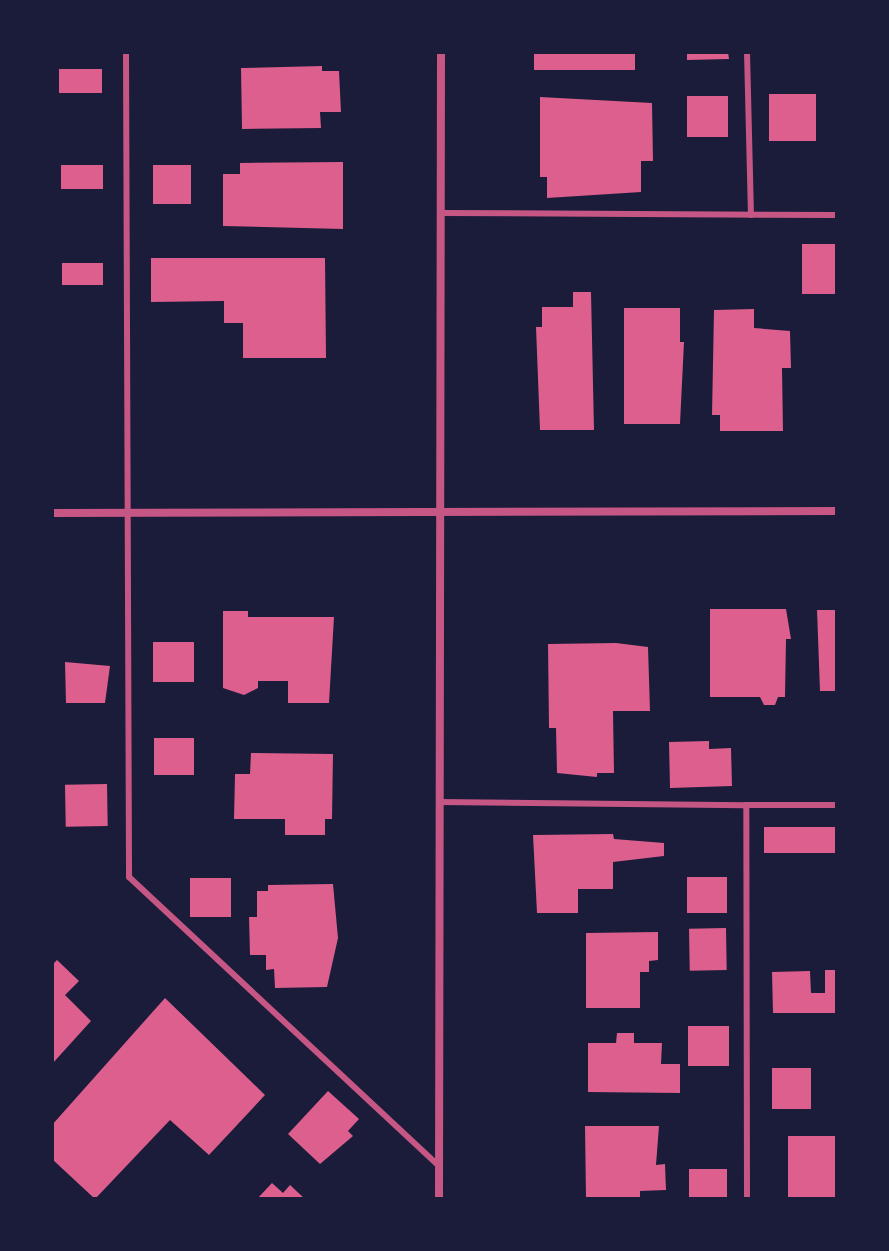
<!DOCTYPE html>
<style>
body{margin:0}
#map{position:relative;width:889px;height:1251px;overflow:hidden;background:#1b1b3a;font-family:Inter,sans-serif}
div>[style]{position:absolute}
.building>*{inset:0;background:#dd5f8e;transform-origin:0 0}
.service>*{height:6px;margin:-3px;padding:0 3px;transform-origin:3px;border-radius:3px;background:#c65784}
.minor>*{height:8px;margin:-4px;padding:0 4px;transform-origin:4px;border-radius:4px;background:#c65784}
span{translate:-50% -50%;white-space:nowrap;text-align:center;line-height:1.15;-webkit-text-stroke:6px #1b1b3a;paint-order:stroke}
.frame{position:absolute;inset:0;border:54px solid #1b1b3a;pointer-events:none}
</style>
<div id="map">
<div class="building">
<i style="left:534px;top:52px;width:101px;height:18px"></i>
<i style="clip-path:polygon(687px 52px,728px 52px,729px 59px,687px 60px)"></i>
<i style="clip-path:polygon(322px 66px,322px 71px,339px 71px,341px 112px,320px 112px,321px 128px,242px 129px,241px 68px)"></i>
<i style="left:59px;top:69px;width:43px;height:24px"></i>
<i style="left:769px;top:94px;width:47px;height:47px"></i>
<i style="left:687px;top:96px;width:41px;height:41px"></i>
<i style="clip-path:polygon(540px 97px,652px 103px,653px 161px,641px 161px,641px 192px,547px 198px,547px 177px,540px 177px)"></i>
<i style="clip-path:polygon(343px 162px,343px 229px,223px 226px,223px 174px,240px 174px,240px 163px)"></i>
<i style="left:61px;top:165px;width:42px;height:24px"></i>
<i style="left:153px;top:165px;width:38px;height:39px"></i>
<i style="left:802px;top:244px;width:35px;height:50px"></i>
<i style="clip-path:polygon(151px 258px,325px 258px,326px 358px,243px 358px,243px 323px,224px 323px,224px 301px,151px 302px)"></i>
<i style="left:62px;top:263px;width:41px;height:22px"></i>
<i style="clip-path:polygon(573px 292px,591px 292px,594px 430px,540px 430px,536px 327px,542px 327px,542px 307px,573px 307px)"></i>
<i style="clip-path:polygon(624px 308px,680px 308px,680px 342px,684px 342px,680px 424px,624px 424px)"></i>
<i style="clip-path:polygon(754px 309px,754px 328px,790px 331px,791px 368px,782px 368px,783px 431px,720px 431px,720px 415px,712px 415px,714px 310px)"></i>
<i style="clip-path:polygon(710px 609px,786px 609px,791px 639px,786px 639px,785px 697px,778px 697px,775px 705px,764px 705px,760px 697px,710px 697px)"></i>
<i style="clip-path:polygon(817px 610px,837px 610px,837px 691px,820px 691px)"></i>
<i style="clip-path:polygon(223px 611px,248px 611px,248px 617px,334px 617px,329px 703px,288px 703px,288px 681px,258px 681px,258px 688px,244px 695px,223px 688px)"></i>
<i style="left:194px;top:642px;width:40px;height:41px;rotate:90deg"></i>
<i style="clip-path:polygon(616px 643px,648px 647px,650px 711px,613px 711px,614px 773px,597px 773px,597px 777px,557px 773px,556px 728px,549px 728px,548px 644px)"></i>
<i style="clip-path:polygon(65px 662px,110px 666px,105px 703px,66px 703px)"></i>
<i style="left:154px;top:738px;width:40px;height:37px"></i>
<i style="clip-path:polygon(709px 741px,709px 749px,731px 748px,732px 786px,670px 788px,669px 742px)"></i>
<i style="clip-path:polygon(251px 753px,333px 754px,332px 819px,325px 819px,325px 835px,285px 835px,285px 819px,234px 819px,235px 774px,250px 774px)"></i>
<i style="left:107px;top:784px;width:42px;height:42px;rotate:89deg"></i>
<i style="left:837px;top:827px;width:26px;height:73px;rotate:90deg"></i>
<i style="clip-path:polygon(613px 834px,614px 839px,664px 843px,664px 856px,613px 862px,613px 889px,578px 889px,578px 913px,537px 913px,533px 835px)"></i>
<i style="left:727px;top:877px;width:36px;height:40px;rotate:90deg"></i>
<i style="left:231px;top:878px;width:39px;height:41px;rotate:90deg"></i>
<i style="clip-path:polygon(333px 884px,338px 938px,327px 987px,275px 988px,274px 969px,266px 970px,266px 955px,250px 955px,249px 917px,257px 917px,257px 891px,268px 891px,268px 885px)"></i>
<i style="left:726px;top:928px;width:42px;height:37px;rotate:89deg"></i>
<i style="clip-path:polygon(658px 932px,658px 960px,649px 961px,649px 972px,640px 972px,640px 1008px,586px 1008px,586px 933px)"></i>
<i style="clip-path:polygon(57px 960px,79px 981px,65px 995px,91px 1021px,52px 1064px,52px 965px)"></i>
<i style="clip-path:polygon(825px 970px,837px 970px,837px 1013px,773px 1013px,772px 972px,810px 971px,811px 993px,825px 993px)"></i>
<i style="clip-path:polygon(165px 998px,265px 1095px,209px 1155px,170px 1120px,95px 1199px,52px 1159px,52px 1125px)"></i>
<i style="left:688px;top:1026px;width:41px;height:40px"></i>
<i style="clip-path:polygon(617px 1033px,634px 1033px,634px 1043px,662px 1043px,661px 1064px,680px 1064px,680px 1093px,588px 1092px,588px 1043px,616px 1043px)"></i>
<i style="left:772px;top:1068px;width:39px;height:41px"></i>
<i style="clip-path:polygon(328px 1091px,359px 1119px,348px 1131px,353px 1136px,320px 1164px,288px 1134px)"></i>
<i style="clip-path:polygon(585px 1126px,659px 1126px,656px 1165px,665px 1164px,666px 1190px,640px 1191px,640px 1199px,586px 1199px)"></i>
<i style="left:788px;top:1136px;width:49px;height:63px"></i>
<i style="left:689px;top:1169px;width:38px;height:30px"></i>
<i style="clip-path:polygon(272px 1183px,283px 1193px,290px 1185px,305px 1199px,257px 1199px)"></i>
</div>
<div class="service">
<i style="left:126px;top:52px;width:825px;rotate:89.79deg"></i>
<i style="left:129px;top:877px;width:424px;rotate:43deg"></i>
<i style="left:747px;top:52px;width:163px;rotate:88.6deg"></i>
<i style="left:440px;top:213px;width:397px;rotate:0.3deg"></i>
<i style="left:439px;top:802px;width:307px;rotate:0.6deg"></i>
<i style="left:747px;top:1199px;width:394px;rotate:-90.1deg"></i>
<i style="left:746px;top:805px;width:91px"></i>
</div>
<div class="minor">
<i style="left:52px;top:513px;width:785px;rotate:-0.15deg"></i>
<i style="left:439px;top:1199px;width:1147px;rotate:-89.9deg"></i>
</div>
<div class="frame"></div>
</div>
